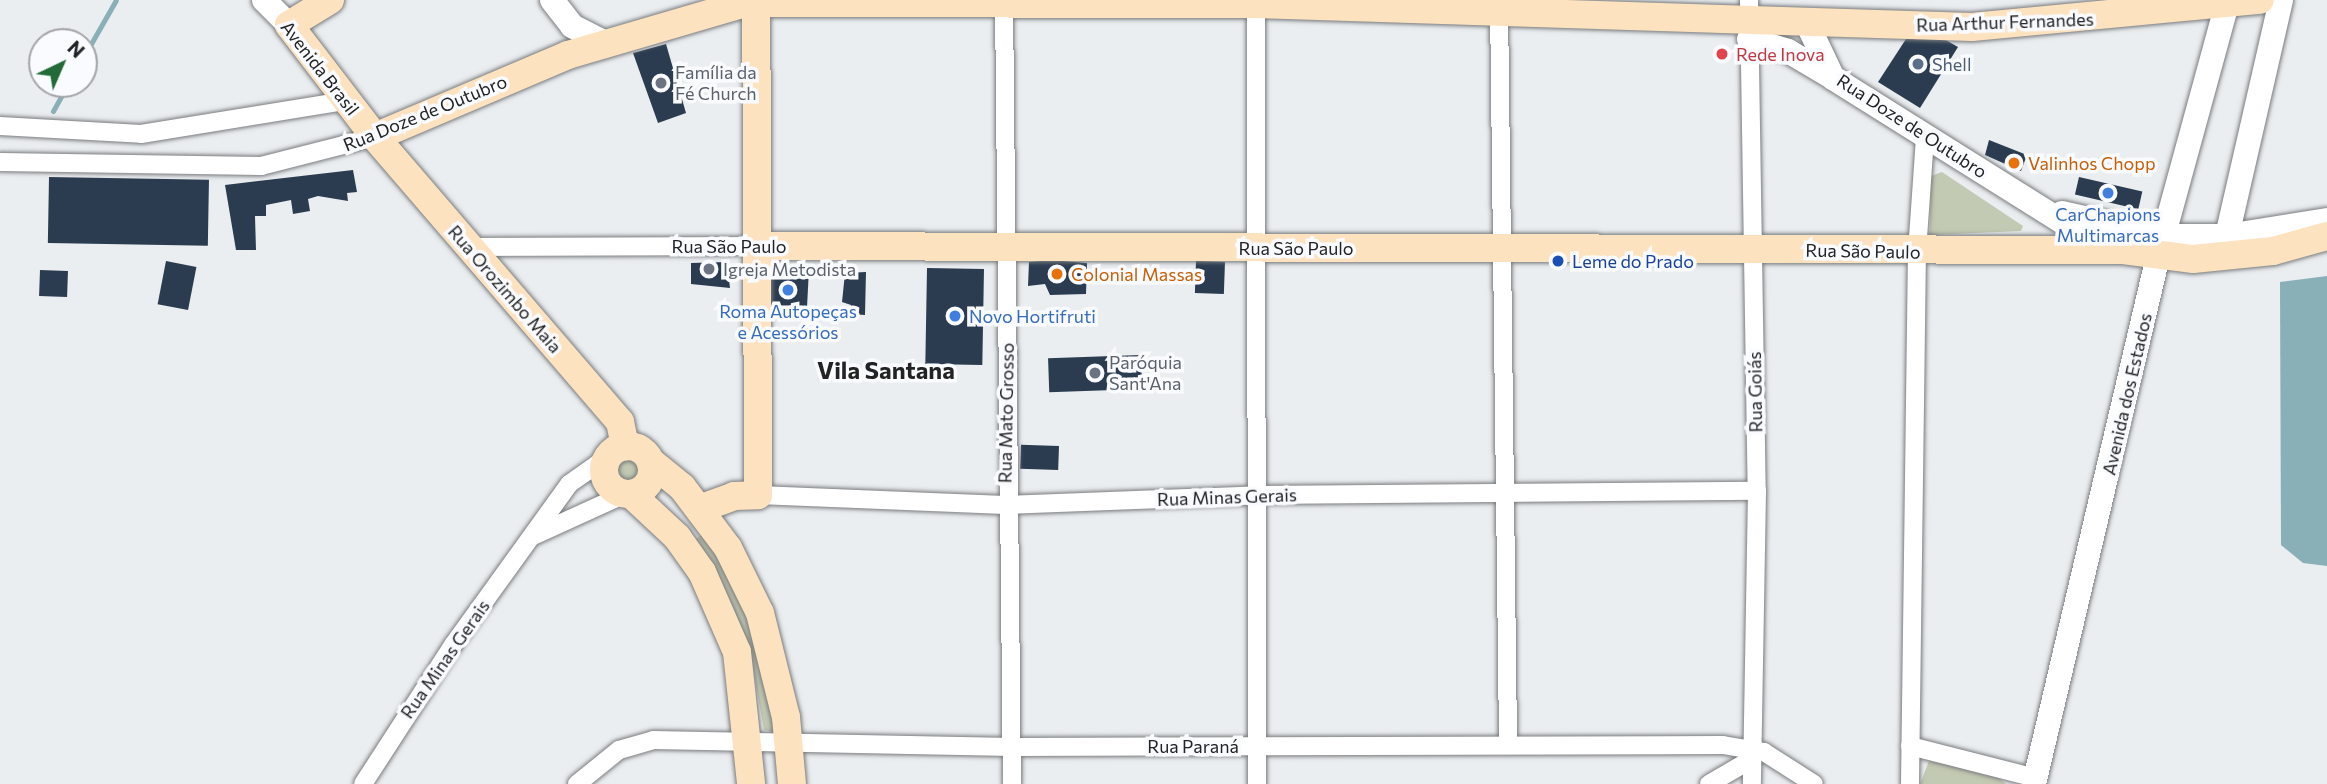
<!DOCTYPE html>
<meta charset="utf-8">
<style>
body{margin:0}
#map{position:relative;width:2327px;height:784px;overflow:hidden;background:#ebeef1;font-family:Commissioner,sans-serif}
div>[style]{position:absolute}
.green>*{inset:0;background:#c3cab3}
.round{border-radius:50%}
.water>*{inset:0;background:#89afb7}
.stream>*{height:5px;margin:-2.5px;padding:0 2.5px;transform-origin:2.5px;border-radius:2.5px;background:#89afb7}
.building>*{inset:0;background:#2b3c51;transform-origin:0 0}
.roads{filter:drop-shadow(0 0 2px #797c7e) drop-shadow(0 0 2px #797c7e)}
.minor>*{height:18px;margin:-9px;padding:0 9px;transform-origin:9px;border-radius:9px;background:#fff}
.secondary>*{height:24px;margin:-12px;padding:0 12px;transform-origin:12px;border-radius:12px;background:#fff}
.primary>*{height:28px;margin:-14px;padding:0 14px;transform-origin:14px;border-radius:14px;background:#fde2bf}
.primary>.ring{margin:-14px;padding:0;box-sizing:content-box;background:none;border:28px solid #fde2bf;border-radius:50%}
.dots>*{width:19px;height:19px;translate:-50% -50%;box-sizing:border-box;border:4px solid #f9fbfe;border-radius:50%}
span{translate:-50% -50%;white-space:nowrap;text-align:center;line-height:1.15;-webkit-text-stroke:7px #f9fbfe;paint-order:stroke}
.street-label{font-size:18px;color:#232324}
.health-label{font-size:18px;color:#be3a42}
.left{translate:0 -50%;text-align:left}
.service-label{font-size:18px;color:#4e5e75}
.worship-label{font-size:18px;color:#5b616d}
.food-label{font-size:18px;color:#c56008}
.shop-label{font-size:18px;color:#366cbe}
.transit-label{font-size:18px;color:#164399}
.district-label{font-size:24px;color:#232324;font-weight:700}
.north{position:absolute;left:28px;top:28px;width:70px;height:70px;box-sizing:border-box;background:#f9fbfe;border:2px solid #a3a5a7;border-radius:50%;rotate:44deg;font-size:19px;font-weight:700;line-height:28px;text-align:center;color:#232324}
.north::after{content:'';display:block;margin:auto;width:24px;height:32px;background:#226b38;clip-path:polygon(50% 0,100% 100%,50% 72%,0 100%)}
</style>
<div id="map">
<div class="green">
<i style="clip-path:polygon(1942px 172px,2023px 226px,2021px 231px,1930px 235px,1931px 176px)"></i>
<i class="round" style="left:611px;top:454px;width:32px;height:32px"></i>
<i style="clip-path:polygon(704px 532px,745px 604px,776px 732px,764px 730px,750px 652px,693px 542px)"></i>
<i style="clip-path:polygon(1929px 761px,1992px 773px,2006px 784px,1920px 784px)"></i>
</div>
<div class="water">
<i style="clip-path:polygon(2327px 276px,2327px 566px,2303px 563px,2281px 545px,2280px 282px)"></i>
</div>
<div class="stream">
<i style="left:84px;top:56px;width:64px;rotate:-60.3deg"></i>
<i style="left:53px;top:111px;width:31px;rotate:-61deg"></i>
</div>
<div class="building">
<i style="clip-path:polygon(1906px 39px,1944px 39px,1958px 47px,1920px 108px,1878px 82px)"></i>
<i style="clip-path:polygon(666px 44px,686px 113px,658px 123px,633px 53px)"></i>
<i style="clip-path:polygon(1989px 140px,2027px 155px,2021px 171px,1985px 155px)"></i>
<i style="clip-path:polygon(353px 170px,357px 192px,347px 193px,348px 201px,318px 196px,308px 199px,310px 211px,293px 214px,291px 200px,266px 205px,266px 216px,255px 216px,256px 250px,236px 250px,225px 185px)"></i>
<i style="left:49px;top:177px;width:160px;height:66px;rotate:1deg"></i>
<i style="left:2079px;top:177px;width:65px;height:18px;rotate:13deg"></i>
<i style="clip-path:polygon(1051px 260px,1087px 263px,1086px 294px,1050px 295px,1045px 284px,1028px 286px,1029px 262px)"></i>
<i style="left:166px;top:261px;width:31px;height:44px;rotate:11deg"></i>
<i style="left:1196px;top:261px;width:29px;height:32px;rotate:2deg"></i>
<i style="clip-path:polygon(727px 262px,730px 288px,691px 284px,691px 263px)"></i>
<i style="left:765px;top:268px;width:44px;height:43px;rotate:3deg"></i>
<i style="left:927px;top:268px;width:57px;height:96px;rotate:1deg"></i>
<i style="left:40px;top:270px;width:28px;height:26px;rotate:2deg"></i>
<i style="clip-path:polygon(866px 272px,865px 315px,850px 314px,851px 305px,842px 302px,845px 273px)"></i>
<i style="left:1141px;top:355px;width:34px;height:93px;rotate:88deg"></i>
<i style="left:1059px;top:446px;width:24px;height:38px;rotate:92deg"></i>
</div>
<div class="roads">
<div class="minor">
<i style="left:1004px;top:0;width:784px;rotate:89.42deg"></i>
<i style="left:1749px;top:0;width:491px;rotate:89.1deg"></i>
<i style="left:1757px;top:491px;width:293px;rotate:91deg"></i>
<i style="left:1499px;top:3px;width:740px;rotate:89.3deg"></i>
<i style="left:1256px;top:4px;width:780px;rotate:89.93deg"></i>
<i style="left:0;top:126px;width:141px;rotate:3.2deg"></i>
<i style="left:141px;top:134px;width:207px;rotate:-9.2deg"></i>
<i style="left:0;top:162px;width:261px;rotate:0.9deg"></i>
<i style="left:261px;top:166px;width:118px;rotate:-14.3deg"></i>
<i style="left:469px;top:247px;width:286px;rotate:-0.2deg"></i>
<i style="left:758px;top:495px;width:247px;rotate:2.3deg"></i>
<i style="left:1005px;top:505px;width:255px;rotate:-2.2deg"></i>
<i style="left:1260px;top:495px;width:497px;rotate:-0.5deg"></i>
<i style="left:535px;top:535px;width:99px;rotate:-24.5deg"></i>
<i style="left:1910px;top:746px;width:130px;rotate:14.3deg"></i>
<i style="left:363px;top:784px;width:166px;rotate:-57.1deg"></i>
<i style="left:453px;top:645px;width:198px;rotate:-54.2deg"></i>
<i style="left:569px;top:484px;width:45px;rotate:-35.1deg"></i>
<i style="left:577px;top:784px;width:54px;rotate:-39deg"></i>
<i style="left:619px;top:750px;width:35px;rotate:-16deg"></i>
<i style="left:653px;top:740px;width:359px;rotate:1.1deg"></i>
<i style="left:1012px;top:747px;width:711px;rotate:-0.16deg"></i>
<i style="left:1723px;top:745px;width:42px;rotate:9.7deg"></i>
<i style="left:1764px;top:752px;width:59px;rotate:32.6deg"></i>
<i style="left:1709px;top:784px;width:50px;rotate:-30.2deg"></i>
<i style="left:1910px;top:784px;width:532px;rotate:-89.25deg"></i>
<i style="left:1917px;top:252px;width:113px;rotate:-86deg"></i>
</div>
<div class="secondary">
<i style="left:264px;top:0;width:35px;rotate:45deg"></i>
<i style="left:552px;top:0;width:33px;rotate:52deg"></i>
<i style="left:572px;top:26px;width:38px;rotate:27deg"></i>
<i style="left:1807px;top:23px;width:61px;rotate:64.7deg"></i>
<i style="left:1833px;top:78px;width:297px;rotate:32.1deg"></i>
<i style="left:2085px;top:236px;width:33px;rotate:20deg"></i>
<i style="left:1749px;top:39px;width:41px;rotate:17.1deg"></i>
<i style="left:1788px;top:51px;width:51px;rotate:30.6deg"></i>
<i style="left:2062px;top:213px;width:106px;rotate:12.6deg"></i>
<i style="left:2165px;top:236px;width:62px"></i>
<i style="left:2227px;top:236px;width:101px;rotate:-9.1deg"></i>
<i style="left:2227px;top:236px;width:242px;rotate:-77.1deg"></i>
<i style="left:2034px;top:784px;width:542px;rotate:-76.78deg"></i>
<i style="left:2158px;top:256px;width:265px;rotate:-74.7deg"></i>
</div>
<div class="primary">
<i style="left:330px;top:0;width:48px;rotate:148.6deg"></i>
<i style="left:289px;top:25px;width:141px;rotate:52.5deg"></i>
<i style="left:375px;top:137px;width:376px;rotate:49.3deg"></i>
<i style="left:620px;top:422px;width:25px;rotate:78deg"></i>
<i style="left:375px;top:137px;width:210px;rotate:-23deg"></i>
<i style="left:568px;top:55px;width:185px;rotate:-16.3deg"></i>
<i style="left:746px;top:3px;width:510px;rotate:0.11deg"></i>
<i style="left:1256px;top:4px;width:716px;rotate:1.84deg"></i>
<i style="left:1972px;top:27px;width:289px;rotate:-5.4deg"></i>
<i style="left:755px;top:246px;width:1368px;rotate:0.17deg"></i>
<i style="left:2123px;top:250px;width:71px;rotate:7.3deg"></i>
<i style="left:2193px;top:259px;width:80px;rotate:-5.7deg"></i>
<i style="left:2273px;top:251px;width:56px;rotate:-15.5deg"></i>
<i class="ring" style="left:604px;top:446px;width:20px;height:20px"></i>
<i style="left:651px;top:462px;width:40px;rotate:39deg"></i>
<i style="left:682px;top:487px;width:76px;rotate:53deg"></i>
<i style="left:728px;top:548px;width:72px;rotate:63.8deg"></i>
<i style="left:760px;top:613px;width:107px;rotate:76deg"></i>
<i style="left:786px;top:717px;width:67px;rotate:84.9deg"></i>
<i style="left:631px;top:494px;width:63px;rotate:43.1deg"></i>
<i style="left:677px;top:537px;width:43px;rotate:54.5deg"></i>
<i style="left:702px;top:572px;width:87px;rotate:66.4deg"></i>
<i style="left:737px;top:652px;width:133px;rotate:83.9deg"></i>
<i style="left:699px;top:509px;width:37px;rotate:-20deg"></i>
<i style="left:734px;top:496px;width:24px;rotate:-2deg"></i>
<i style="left:758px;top:495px;width:495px;rotate:-90.2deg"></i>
</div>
</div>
<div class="dots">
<i style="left:1722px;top:54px;background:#e0444e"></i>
<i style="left:1918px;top:64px;background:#5c6f8a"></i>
<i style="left:661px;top:83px;background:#6b7280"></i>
<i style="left:2014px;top:163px;background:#e8710a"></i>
<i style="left:2108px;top:193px;background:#3f7fe0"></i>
<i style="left:1558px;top:261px;background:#1a4fb4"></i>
<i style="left:709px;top:269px;background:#6b7280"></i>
<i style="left:1057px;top:274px;background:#e8710a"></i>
<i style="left:788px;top:290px;background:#3f7fe0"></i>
<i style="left:955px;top:316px;background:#3f7fe0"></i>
<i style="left:1095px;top:373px;background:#6b7280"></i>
</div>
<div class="street-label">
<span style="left:2005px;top:22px;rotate:-2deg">Rua Arthur Fernandes</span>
<span style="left:320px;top:68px;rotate:52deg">Avenida Brasil</span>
<span style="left:425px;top:113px;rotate:-22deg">Rua Doze de Outubro</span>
<span style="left:1912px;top:126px;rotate:33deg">Rua Doze de Outubro</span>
<span style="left:729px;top:246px">Rua São Paulo</span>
<span style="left:1296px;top:248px">Rua São Paulo</span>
<span style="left:1863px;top:251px;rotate:1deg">Rua São Paulo</span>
<span style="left:505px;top:289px;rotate:49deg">Rua Orozimbo Maia</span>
<span style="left:1755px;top:392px;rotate:-91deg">Rua Goiás</span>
<span style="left:2127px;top:394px;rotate:-77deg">Avenida dos Estados</span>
<span style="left:1006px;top:413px;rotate:-89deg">Rua Mato Grosso</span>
<span style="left:1227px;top:497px;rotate:-2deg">Rua Minas Gerais</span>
<span style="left:445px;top:659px;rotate:-55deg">Rua Minas Gerais</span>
<span style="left:1193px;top:746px">Rua Paraná</span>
</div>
<div class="health-label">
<span class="left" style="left:1736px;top:54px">Rede Inova</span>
</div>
<div class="service-label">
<span class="left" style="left:1932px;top:64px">Shell</span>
</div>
<div class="worship-label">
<span class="left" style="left:675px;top:83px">Família da<br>Fé Church</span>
<span class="left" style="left:723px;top:269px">Igreja Metodista</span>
<span class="left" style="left:1109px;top:373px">Paróquia<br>Sant'Ana</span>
</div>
<div class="food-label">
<span class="left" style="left:2028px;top:163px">Valinhos Chopp</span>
<span class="left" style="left:1071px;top:274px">Colonial Massas</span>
</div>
<div class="shop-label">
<span style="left:2108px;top:225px">CarChapions<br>Multimarcas</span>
<span style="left:788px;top:322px">Roma Autopeças<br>e Acessórios</span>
<span class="left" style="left:969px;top:316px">Novo Hortifruti</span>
</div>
<div class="transit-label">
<span class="left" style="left:1572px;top:261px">Leme do Prado</span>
</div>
<div class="district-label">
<span style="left:886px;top:370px">Vila Santana</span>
</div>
<div class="north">N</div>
</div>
